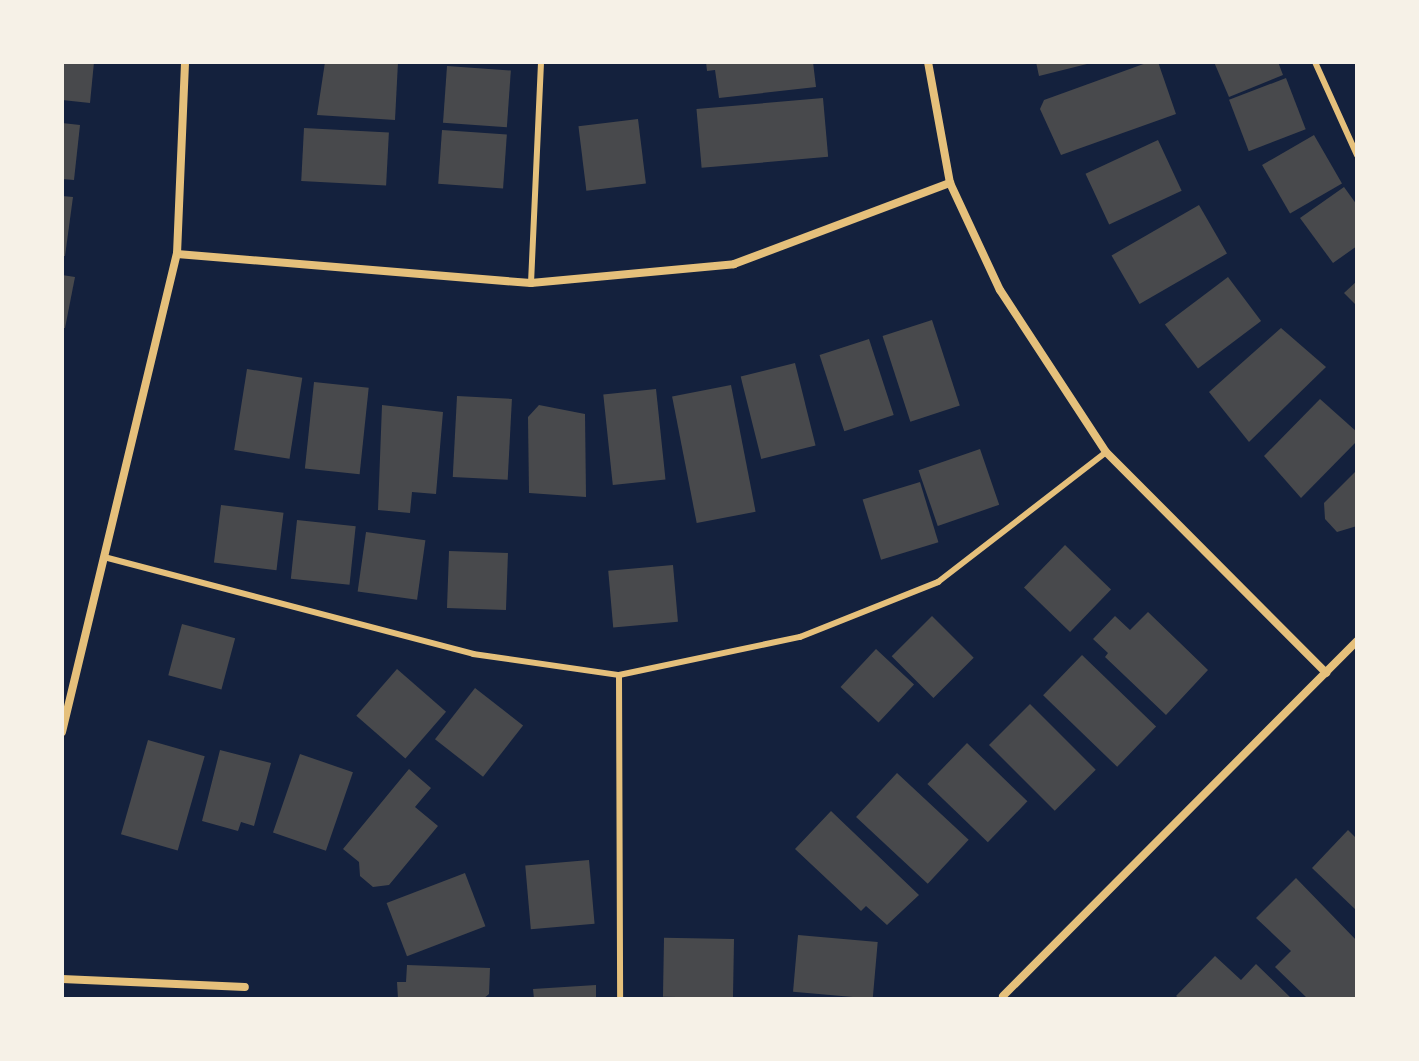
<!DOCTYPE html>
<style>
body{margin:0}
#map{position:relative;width:1419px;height:1061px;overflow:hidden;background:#14213d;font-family:"Open Sans",sans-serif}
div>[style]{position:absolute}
.building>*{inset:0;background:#48494c;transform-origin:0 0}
.service>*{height:6px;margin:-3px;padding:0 3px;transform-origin:3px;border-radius:3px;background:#e5c07b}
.minor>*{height:8px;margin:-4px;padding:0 4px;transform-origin:4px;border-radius:4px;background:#e5c07b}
span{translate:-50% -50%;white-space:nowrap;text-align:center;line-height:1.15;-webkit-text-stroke:7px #f6f1e7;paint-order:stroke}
.frame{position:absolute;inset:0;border:64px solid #f6f1e7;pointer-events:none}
</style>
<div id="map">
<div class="building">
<i style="clip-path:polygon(62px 62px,94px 62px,90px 103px,62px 100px)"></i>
<i style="clip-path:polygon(325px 62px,398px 62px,395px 120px,317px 115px)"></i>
<i style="clip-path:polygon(706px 62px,813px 62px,816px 87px,719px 98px,715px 70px,707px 71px)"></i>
<i style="clip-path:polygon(1036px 62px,1091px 62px,1091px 63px,1039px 76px)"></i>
<i style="clip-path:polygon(1149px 62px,1158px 62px,1176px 114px,1061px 155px,1040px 109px,1044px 100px)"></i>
<i style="clip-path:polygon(1214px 62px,1278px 62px,1283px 75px,1229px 97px)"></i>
<i style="left:447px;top:66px;width:64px;height:57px;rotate:4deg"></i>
<i style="left:1286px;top:78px;width:55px;height:61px;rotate:69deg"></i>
<i style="left:823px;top:98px;width:59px;height:127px;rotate:85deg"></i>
<i style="left:638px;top:119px;width:65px;height:60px;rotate:83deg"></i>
<i style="clip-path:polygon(62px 123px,80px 125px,74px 180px,62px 179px)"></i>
<i style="left:304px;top:128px;width:85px;height:53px;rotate:3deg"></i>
<i style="left:442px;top:130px;width:65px;height:54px;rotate:4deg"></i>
<i style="left:1314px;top:135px;width:56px;height:60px;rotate:60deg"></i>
<i style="left:1158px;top:140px;width:56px;height:80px;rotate:65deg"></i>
<i style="clip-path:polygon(1344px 187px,1357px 205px,1357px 246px,1333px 263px,1300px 218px)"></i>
<i style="clip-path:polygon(62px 196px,73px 197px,65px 256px,62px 256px)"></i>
<i style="left:1199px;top:205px;width:56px;height:101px;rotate:60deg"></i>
<i style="clip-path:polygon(62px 275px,75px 277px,65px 328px,62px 328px)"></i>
<i style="left:1228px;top:277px;width:55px;height:79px;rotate:53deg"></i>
<i style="clip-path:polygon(1357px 281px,1357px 306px,1344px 293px)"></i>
<i style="left:932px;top:320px;width:90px;height:52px;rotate:72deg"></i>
<i style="clip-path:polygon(1281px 328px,1326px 367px,1249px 442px,1209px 392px)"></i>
<i style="left:869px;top:339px;width:80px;height:52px;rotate:72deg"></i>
<i style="left:795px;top:363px;width:85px;height:56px;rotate:76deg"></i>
<i style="left:247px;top:369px;width:56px;height:82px;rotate:9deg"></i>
<i style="left:314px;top:382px;width:55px;height:87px;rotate:6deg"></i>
<i style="left:731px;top:385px;width:129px;height:60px;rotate:79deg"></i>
<i style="left:656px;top:389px;width:91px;height:53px;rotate:84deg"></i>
<i style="left:457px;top:396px;width:55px;height:81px;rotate:3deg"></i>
<i style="clip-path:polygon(1320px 399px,1357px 432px,1357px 441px,1301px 498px,1264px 456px)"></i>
<i style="clip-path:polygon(382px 405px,443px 412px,436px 494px,412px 492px,410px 513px,378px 510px)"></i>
<i style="clip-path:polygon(539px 405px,585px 414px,586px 497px,529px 493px,528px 417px)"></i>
<i style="left:980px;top:449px;width:59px;height:65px;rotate:71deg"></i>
<i style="clip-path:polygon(1357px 470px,1357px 526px,1337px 532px,1325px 519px,1324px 503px)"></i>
<i style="left:920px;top:482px;width:63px;height:60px;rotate:73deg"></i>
<i style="left:221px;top:505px;width:63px;height:58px;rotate:7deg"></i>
<i style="left:297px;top:520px;width:59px;height:59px;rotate:6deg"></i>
<i style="left:366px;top:532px;width:60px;height:60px;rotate:8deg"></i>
<i style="left:1065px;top:545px;width:64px;height:59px;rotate:44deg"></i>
<i style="left:449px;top:551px;width:59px;height:57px;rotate:2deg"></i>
<i style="left:673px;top:565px;width:57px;height:65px;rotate:85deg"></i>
<i style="clip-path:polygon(1148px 612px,1208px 670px,1166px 715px,1105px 657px,1108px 653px,1093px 639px,1115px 616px,1130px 630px)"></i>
<i style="left:932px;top:616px;width:59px;height:57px;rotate:45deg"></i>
<i style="left:182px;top:624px;width:55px;height:53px;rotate:15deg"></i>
<i style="left:876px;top:649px;width:52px;height:52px;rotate:43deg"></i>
<i style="left:1082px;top:655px;width:103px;height:56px;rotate:44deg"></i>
<i style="left:397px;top:669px;width:65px;height:62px;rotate:41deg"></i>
<i style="left:475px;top:688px;width:61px;height:65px;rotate:38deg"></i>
<i style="left:1030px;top:704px;width:93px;height:58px;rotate:45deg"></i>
<i style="left:148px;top:740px;width:59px;height:98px;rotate:16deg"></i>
<i style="left:967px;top:743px;width:84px;height:57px;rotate:44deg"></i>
<i style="clip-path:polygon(220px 750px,271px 763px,254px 826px,241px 822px,238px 831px,202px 821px)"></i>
<i style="left:300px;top:754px;width:56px;height:83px;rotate:19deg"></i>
<i style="clip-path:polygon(409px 769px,431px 788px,415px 807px,438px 826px,389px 885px,373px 887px,360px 876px,359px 862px,343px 849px)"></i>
<i style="left:897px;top:773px;width:98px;height:60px;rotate:43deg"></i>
<i style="clip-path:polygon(831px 811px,919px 895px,887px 925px,866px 906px,861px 911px,795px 849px)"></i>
<i style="clip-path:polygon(1348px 830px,1357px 839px,1357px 911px,1312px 868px)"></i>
<i style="left:589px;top:860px;width:64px;height:64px;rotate:85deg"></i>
<i style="left:465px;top:873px;width:57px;height:84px;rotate:69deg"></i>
<i style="clip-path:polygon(1296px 878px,1357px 941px,1357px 999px,1308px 999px,1275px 967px,1291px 951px,1256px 918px)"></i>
<i style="left:798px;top:935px;width:80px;height:57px;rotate:5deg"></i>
<i style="left:734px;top:939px;width:59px;height:70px;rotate:91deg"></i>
<i style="clip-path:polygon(1215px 956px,1241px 980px,1256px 964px,1292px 999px,1180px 999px,1176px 996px)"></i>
<i style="clip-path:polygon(407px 965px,490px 968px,489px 994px,483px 999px,398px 999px,397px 982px,406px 982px)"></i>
<i style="clip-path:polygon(596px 985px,596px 999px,534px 999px,533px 989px)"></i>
</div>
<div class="service">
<i style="left:1315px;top:62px;width:102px;rotate:65.7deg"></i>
<i style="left:531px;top:283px;width:221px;rotate:-87.4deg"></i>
<i style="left:104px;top:557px;width:382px;rotate:14.7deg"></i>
<i style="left:473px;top:654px;width:148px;rotate:8.2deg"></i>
<i style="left:619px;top:675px;width:185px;rotate:-11.9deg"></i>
<i style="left:800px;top:637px;width:149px;rotate:-21.7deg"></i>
<i style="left:938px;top:582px;width:212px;rotate:-37.7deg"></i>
<i style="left:619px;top:675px;width:324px;rotate:89.8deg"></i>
</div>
<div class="minor">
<i style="left:928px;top:62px;width:123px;rotate:79.7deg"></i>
<i style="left:950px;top:183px;width:118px;rotate:65deg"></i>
<i style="left:1000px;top:290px;width:194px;rotate:56.8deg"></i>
<i style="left:1106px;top:452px;width:312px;rotate:45.1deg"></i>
<i style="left:177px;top:254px;width:355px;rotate:4.7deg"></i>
<i style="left:531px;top:283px;width:204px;rotate:-5.3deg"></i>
<i style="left:734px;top:264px;width:231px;rotate:-20.6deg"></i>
<i style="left:62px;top:732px;width:492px;rotate:-76.5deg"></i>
<i style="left:177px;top:254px;width:192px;rotate:-87.6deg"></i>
<i style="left:62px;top:979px;width:183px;rotate:2.5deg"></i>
<i style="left:1003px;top:996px;width:501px;rotate:-45.08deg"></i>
</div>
<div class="frame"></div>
</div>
